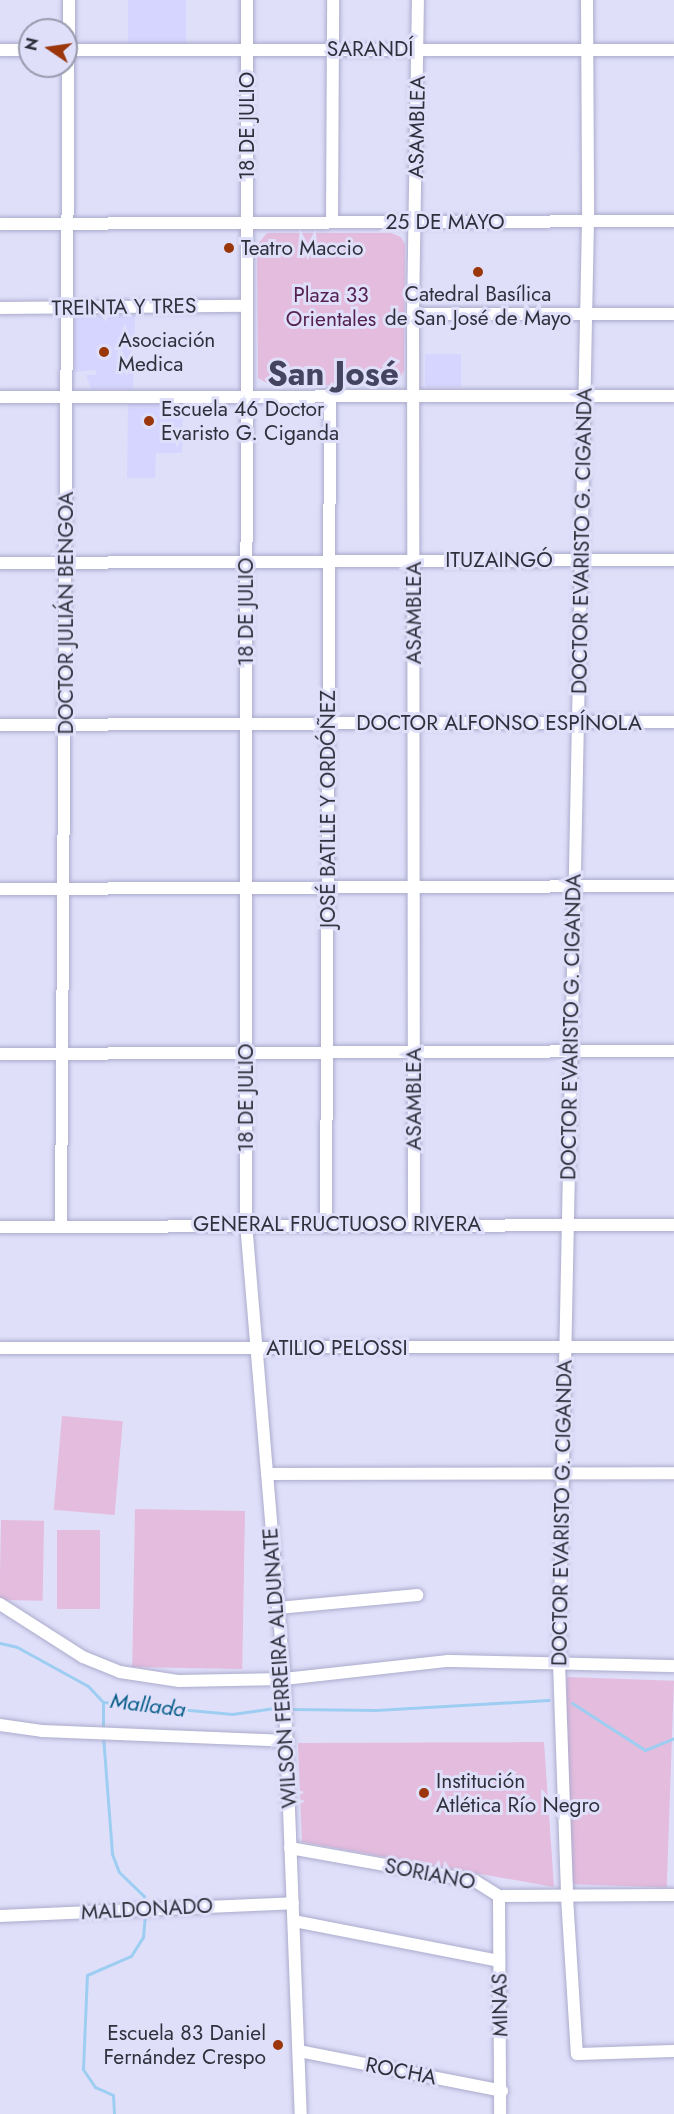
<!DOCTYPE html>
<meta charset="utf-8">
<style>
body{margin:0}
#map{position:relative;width:674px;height:2114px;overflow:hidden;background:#dfdffa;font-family:Jost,sans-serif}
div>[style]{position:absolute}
.built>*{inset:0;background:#d6d5ff;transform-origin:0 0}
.green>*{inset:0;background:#e4bcde;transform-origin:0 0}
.stream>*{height:3px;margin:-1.5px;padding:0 1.5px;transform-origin:1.5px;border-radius:1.5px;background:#9dcef1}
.roads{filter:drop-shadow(0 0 2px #ababcc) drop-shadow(0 0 2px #ababcc)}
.minor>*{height:12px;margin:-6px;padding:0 6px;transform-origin:6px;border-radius:6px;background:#fff}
.dots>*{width:16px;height:16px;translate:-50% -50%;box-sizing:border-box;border:3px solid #dfdffa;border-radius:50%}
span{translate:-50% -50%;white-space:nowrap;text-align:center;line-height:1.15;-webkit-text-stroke:6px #dfdffa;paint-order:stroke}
.street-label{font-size:21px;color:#30303d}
.poi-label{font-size:21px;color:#30303d}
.left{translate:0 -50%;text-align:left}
.right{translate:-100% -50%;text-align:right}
.park-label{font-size:21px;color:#542150}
.water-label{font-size:22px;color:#065c88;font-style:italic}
.town-label{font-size:33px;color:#454460;font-weight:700}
.north{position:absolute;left:18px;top:18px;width:60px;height:60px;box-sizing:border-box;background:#dfdffa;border:2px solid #9999ae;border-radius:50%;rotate:283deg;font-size:16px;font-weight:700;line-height:24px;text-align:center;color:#30303d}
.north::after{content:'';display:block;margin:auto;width:21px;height:27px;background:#9b350a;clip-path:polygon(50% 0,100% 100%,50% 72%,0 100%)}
</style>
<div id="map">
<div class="built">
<i style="left:128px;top:0;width:58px;height:43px"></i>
<i style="clip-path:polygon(135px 315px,133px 389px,91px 389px,86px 375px,96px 375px,96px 370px,75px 372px,75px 317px)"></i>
<i style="left:425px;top:354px;width:36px;height:33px"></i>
<i style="clip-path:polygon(128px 404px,183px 404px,182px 453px,156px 453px,155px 478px,127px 478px)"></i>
</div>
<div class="green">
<i style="clip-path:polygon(267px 233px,391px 233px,401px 237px,405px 245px,404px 370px,399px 380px,389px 385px,270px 385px,258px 378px,257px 245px)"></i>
<i style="left:62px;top:1416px;width:61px;height:94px;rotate:5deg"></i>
<i style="left:135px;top:1509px;width:110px;height:158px;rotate:1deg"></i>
<i style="left:1px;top:1520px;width:43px;height:80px;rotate:1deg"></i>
<i style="left:57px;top:1530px;width:43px;height:79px"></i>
<i style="left:567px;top:1677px;width:107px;height:207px;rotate:2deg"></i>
<i style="clip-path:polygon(544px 1742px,554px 1887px,302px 1842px,298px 1743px)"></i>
</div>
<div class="stream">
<i style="left:0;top:1643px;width:17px;rotate:13deg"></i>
<i style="left:17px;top:1647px;width:81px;rotate:28.8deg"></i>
<i style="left:88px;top:1686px;width:22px;rotate:47deg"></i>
<i style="left:103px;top:1702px;width:130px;rotate:5.3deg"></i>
<i style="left:232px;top:1714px;width:43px;rotate:-7.9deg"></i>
<i style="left:572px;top:1703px;width:87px;rotate:32.8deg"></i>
<i style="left:645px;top:1750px;width:31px;rotate:-22deg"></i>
<i style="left:291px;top:1709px;width:85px;rotate:0.7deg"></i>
<i style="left:376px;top:1710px;width:173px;rotate:-3.3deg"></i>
<i style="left:103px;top:1730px;width:28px;rotate:-90deg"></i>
<i style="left:103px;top:1736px;width:118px;rotate:85.6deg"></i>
<i style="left:112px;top:1854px;width:19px;rotate:69deg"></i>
<i style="left:119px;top:1872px;width:35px;rotate:44deg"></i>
<i style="left:144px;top:1896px;width:10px;rotate:90deg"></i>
<i style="left:114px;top:2114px;width:19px;rotate:-93deg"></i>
<i style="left:113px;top:2095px;width:20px;rotate:-156deg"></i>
<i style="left:95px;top:2087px;width:22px;rotate:-124deg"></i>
<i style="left:83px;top:2069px;width:94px;rotate:-87.6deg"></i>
<i style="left:87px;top:1975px;width:48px;rotate:-23.4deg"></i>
<i style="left:131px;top:1956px;width:22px;rotate:-58deg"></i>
<i style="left:143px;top:1937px;width:24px;rotate:-85deg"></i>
</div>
<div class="roads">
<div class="minor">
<i style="left:247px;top:0;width:1223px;rotate:90.05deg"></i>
<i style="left:246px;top:1223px;width:458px;rotate:85.2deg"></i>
<i style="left:284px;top:1679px;width:435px;rotate:87.8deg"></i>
<i style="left:587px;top:0;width:221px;rotate:89.7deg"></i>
<i style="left:588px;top:221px;width:1442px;rotate:91.15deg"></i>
<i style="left:559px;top:1663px;width:234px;rotate:88deg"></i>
<i style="left:567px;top:1897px;width:157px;rotate:86.4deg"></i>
<i style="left:577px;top:2054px;width:97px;rotate:-1.8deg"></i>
<i style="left:0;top:50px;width:30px"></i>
<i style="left:66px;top:50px;width:608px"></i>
<i style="left:332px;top:222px;width:222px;rotate:-89.7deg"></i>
<i style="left:0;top:224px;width:674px;rotate:-0.26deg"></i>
<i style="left:0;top:308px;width:247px;rotate:-0.5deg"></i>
<i style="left:413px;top:314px;width:261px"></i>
<i style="left:0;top:397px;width:674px;rotate:-0.09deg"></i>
<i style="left:0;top:563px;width:674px;rotate:-0.26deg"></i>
<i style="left:0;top:725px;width:674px;rotate:-0.26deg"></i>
<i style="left:0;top:889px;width:674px;rotate:-0.26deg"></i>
<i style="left:0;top:1054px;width:674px;rotate:-0.26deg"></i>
<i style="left:61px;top:1225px;width:1225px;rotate:-89.63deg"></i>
<i style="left:326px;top:1225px;width:831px;rotate:-89.72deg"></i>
<i style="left:414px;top:1226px;width:912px;rotate:-90.06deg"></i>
<i style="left:413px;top:314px;width:314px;rotate:-89.1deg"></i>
<i style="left:0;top:1227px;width:674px;rotate:-0.17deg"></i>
<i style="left:0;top:1348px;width:674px;rotate:-0.09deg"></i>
<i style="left:267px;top:1474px;width:407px;rotate:-0.1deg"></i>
<i style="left:0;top:1604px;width:98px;rotate:32.6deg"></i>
<i style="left:83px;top:1657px;width:40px;rotate:22deg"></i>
<i style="left:120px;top:1672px;width:60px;rotate:8.7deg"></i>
<i style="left:179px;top:1681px;width:105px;rotate:-1.1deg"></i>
<i style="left:284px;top:1679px;width:165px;rotate:-6.3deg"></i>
<i style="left:448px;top:1661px;width:226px;rotate:1.3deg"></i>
<i style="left:278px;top:1608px;width:140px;rotate:-5.3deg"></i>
<i style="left:0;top:1725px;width:42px;rotate:8.1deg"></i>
<i style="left:42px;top:1731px;width:246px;rotate:2.3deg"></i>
<i style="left:290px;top:1848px;width:188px;rotate:10.1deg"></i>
<i style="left:475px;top:1881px;width:28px;rotate:32deg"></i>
<i style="left:499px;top:1896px;width:175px;rotate:-0.3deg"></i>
<i style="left:499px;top:1896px;width:218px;rotate:89.7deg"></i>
<i style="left:0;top:1916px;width:293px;rotate:-2.5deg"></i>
<i style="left:294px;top:1921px;width:209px;rotate:11deg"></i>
<i style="left:299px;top:2051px;width:207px;rotate:11.1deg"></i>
</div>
</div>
<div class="dots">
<i style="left:229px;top:248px;background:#9b350a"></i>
<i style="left:478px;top:272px;background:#9b350a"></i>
<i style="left:104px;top:352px;background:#9b350a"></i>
<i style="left:149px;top:421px;background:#9b350a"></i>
<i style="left:424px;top:1793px;background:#9b350a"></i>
<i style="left:278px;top:2045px;background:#9b350a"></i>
</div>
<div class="street-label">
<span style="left:370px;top:49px">SARANDÍ</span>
<span style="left:247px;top:126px;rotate:-90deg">18 DE JULIO</span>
<span style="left:417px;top:127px;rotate:-89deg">ASAMBLEA</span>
<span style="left:445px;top:222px">25 DE MAYO</span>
<span style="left:124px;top:307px;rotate:-1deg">TREINTA Y TRES</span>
<span style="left:582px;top:541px;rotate:-89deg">DOCTOR EVARISTO G. CIGANDA</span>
<span style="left:499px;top:560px">ITUZAINGÓ</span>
<span style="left:246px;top:612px;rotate:-90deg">18 DE JULIO</span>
<span style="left:66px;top:613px;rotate:-90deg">DOCTOR JULIÁN BENGOA</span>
<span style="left:414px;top:613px;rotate:-90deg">ASAMBLEA</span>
<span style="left:499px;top:723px">DOCTOR ALFONSO ESPÍNOLA</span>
<span style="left:328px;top:809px;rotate:-90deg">JOSÉ BATLLE Y ORDÓÑEZ</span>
<span style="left:571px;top:1027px;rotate:-89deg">DOCTOR EVARISTO G. CIGANDA</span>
<span style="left:246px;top:1098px;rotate:-90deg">18 DE JULIO</span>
<span style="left:414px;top:1099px;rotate:-90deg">ASAMBLEA</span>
<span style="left:337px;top:1224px">GENERAL FRUCTUOSO RIVERA</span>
<span style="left:337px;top:1348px">ATILIO PELOSSI</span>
<span style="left:562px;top:1513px;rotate:-89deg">DOCTOR EVARISTO G. CIGANDA</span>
<span style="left:280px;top:1668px;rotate:-94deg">WILSON FERREIRA ALDUNATE</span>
<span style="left:430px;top:1874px;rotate:11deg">SORIANO</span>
<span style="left:147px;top:1909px;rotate:-3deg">MALDONADO</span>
<span style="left:500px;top:2005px;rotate:-91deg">MINAS</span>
<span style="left:401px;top:2071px;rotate:11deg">ROCHA</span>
</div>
<div class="poi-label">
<span class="left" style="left:241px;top:248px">Teatro Maccio</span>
<span style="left:478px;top:306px">Catedral Basílica<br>de San José de Mayo</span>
<span class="left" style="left:118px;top:352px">Asociación<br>Medica</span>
<span class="left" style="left:161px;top:421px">Escuela 46 Doctor<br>Evaristo G. Ciganda</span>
<span class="left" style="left:436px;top:1793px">Institución<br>Atlética Río Negro</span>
<span class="right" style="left:266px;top:2045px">Escuela 83 Daniel<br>Fernández Crespo</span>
</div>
<div class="park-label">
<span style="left:331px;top:307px">Plaza 33<br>Orientales</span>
</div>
<div class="water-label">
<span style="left:148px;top:1705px;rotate:7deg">Mallada</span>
</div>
<div class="town-label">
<span style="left:333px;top:374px">San José</span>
</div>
<div class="north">N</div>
</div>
